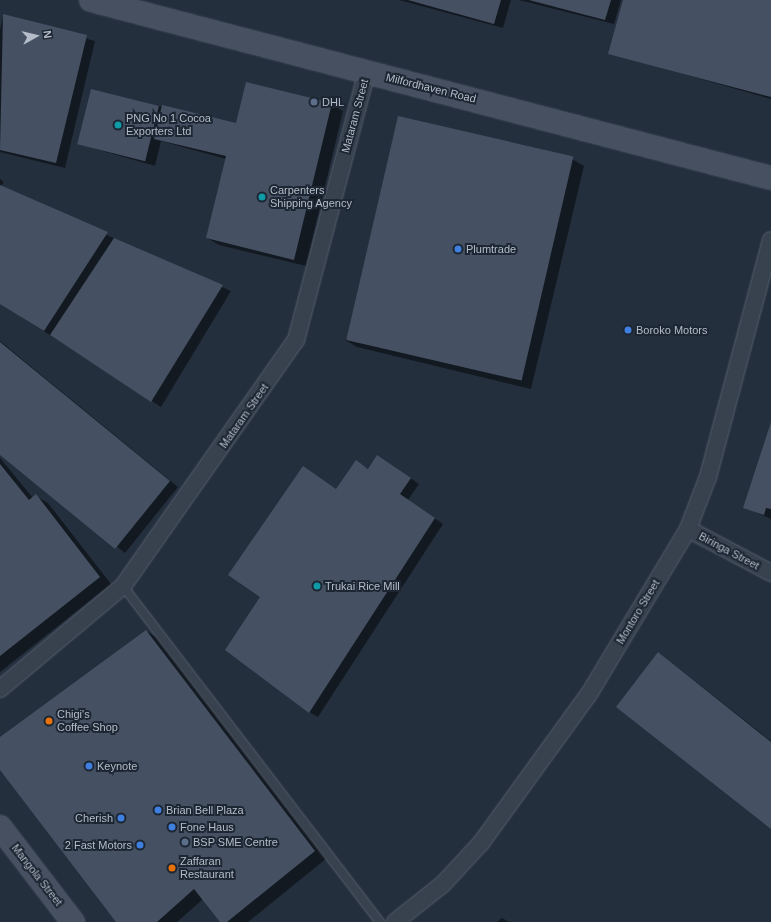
<!DOCTYPE html>
<style>
body{margin:0}
#map{position:relative;width:771px;height:922px;overflow:hidden;background:#242f3e;font-family:Arial,sans-serif}
div>[style]{position:absolute}
.shadow>*{inset:0;background:#0007}
.building>*{inset:0;background:#455162;transform-origin:0 0}
.roads{filter:drop-shadow(0 0 1px #565f6c) drop-shadow(0 0 1px #565f6c)}
.lane>*{height:8px;margin:-4px;padding:0 4px;transform-origin:4px;border-radius:4px;background:#38414e}
.street>*{height:16px;margin:-8px;padding:0 8px;transform-origin:8px;border-radius:8px;background:#38414e}
.secondary>*{height:22px;margin:-11px;padding:0 11px;transform-origin:11px;border-radius:11px;background:#465061}
.dots>*{width:11px;height:11px;translate:-50% -50%;box-sizing:border-box;border:2px solid #1d2633;border-radius:50%}
span{translate:-50% -50%;white-space:nowrap;text-align:center;line-height:1.15;-webkit-text-stroke:4px #1d2633;paint-order:stroke}
.street-label{font-size:11px;color:#b4bcc9}
.poi-label{font-size:11px;color:#b4bcc9}
.left{translate:0 -50%;text-align:left}
.right{translate:-100% -50%;text-align:right}
.north{position:absolute;left:16px;top:16px;width:40px;height:40px;-webkit-text-stroke:3px #1d2633;paint-order:stroke;rotate:82deg;font-size:11px;font-weight:700;line-height:16px;text-align:center;color:#b4bcc9}
.north::after{content:'';display:block;margin:auto;width:14px;height:18px;background:#b4bcc9;clip-path:polygon(50% 0,100% 100%,50% 72%,0 100%)}
</style>
<div id="map">
<div class="shadow">
<i style="clip-path:polygon(399px 0,511px 0,503px 28px)"></i>
<i style="clip-path:polygon(519px 0,621px 0,614px 24px)"></i>
<i style="clip-path:polygon(624px 0,771px 0,771px 99px,610px 53px)"></i>
<i style="clip-path:polygon(3px 16px,95px 41px,65px 168px,0 152px,0 30px)"></i>
<i style="clip-path:polygon(331px 104px,343px 111px,306px 266px,219px 245px,207px 238px,226px 159px,161px 141px,155px 166px,78px 144px,159px 106px,237px 124px)"></i>
<i style="clip-path:polygon(572px 159px,584px 166px,531px 389px,357px 347px,345px 340px)"></i>
<i style="clip-path:polygon(0 179px,4px 182px,0 187px,231px 291px,161px 407px,0 303px)"></i>
<i style="clip-path:polygon(0 341px,178px 487px,125px 553px,0 454px)"></i>
<i style="clip-path:polygon(771px 424px,771px 519px,744px 507px)"></i>
<i style="clip-path:polygon(0 458px,33px 498px,36px 496px,48px 503px,111px 584px,0 672px)"></i>
<i style="clip-path:polygon(387px 462px,419px 484px,408px 500px,443px 524px,318px 717px,309px 712px,262px 597px,303px 467px,337px 490px,365px 467px,369px 469px)"></i>
<i style="clip-path:polygon(146px 631px,158px 638px,327px 858px,248px 922px,221px 922px,203px 899px,177px 922px,118px 922px,0 768px,0 738px)"></i>
<i style="clip-path:polygon(659px 653px,771px 741px,771px 828px)"></i>
<i style="clip-path:polygon(502px 918px,509px 922px,497px 922px)"></i>
</div>
<div class="building">
<i style="clip-path:polygon(408px 0,501px 0,494px 24px)"></i>
<i style="clip-path:polygon(529px 0,611px 0,605px 20px)"></i>
<i style="clip-path:polygon(623px 0,771px 0,771px 97px,608px 54px)"></i>
<i style="clip-path:polygon(3px 14px,87px 35px,56px 163px,0 150px)"></i>
<i style="clip-path:polygon(246px 82px,332px 103px,294px 260px,206px 238px,226px 156px,154px 139px,162px 105px,236px 123px)"></i>
<i style="left:91px;top:89px;width:70px;height:57px;rotate:14deg"></i>
<i style="left:398px;top:116px;width:180px;height:230px;rotate:13deg"></i>
<i style="clip-path:polygon(0 185px,108px 232px,44px 331px,0 304px)"></i>
<i style="clip-path:polygon(114px 238px,223px 285px,151px 402px,50px 335px)"></i>
<i style="clip-path:polygon(0 342px,170px 481px,115px 549px,0 455px)"></i>
<i style="clip-path:polygon(771px 422px,771px 509px,766px 508px,764px 515px,743px 508px)"></i>
<i style="clip-path:polygon(377px 455px,411px 478px,400px 494px,435px 518px,309px 713px,225px 650px,260px 597px,228px 575px,303px 466px,336px 489px,356px 460px,368px 469px)"></i>
<i style="clip-path:polygon(0 464px,29px 500px,36px 494px,100px 577px,0 656px)"></i>
<i style="clip-path:polygon(146px 630px,315px 851px,227px 922px,220px 922px,194px 889px,157px 922px,116px 922px,0 770px,0 737px)"></i>
<i style="clip-path:polygon(658px 652px,771px 742px,771px 829px,616px 707px)"></i>
</div>
<div class="roads">
<div class="lane">
<i style="left:123px;top:586px;width:423px;rotate:52.6deg"></i>
</div>
<div class="street">
<i style="left:688px;top:529px;width:94px;rotate:27.9deg"></i>
<i style="left:0;top:689px;width:160px;rotate:-39.9deg"></i>
<i style="left:123px;top:586px;width:301px;rotate:-54.9deg"></i>
<i style="left:296px;top:340px;width:277px;rotate:-75.2deg"></i>
<i style="left:395px;top:922px;width:61px;rotate:-38.4deg"></i>
<i style="left:443px;top:884px;width:56px;rotate:-47.2deg"></i>
<i style="left:481px;top:843px;width:184px;rotate:-54.1deg"></i>
<i style="left:589px;top:694px;width:192px;rotate:-59deg"></i>
<i style="left:688px;top:529px;width:56px;rotate:-69deg"></i>
<i style="left:708px;top:477px;width:245px;rotate:-75.1deg"></i>
</div>
<div class="secondary">
<i style="left:91px;top:0;width:703px;rotate:14.67deg"></i>
<i style="left:0;top:827px;width:120px;rotate:52.5deg"></i>
</div>
</div>
<div class="dots">
<i style="left:314px;top:102px;background:#5c6f8a"></i>
<i style="left:118px;top:125px;background:#0f9aa8"></i>
<i style="left:262px;top:197px;background:#0f9aa8"></i>
<i style="left:458px;top:249px;background:#3f7fe0"></i>
<i style="left:628px;top:330px;background:#3f7fe0"></i>
<i style="left:317px;top:586px;background:#0f9aa8"></i>
<i style="left:49px;top:721px;background:#e8710a"></i>
<i style="left:89px;top:766px;background:#3f7fe0"></i>
<i style="left:158px;top:810px;background:#3f7fe0"></i>
<i style="left:121px;top:818px;background:#3f7fe0"></i>
<i style="left:172px;top:827px;background:#3f7fe0"></i>
<i style="left:185px;top:842px;background:#5c6f8a"></i>
<i style="left:140px;top:845px;background:#3f7fe0"></i>
<i style="left:172px;top:868px;background:#e8710a"></i>
</div>
<div class="street-label">
<span style="left:431px;top:88px;rotate:14deg">Milfordhaven Road</span>
<span style="left:355px;top:116px;rotate:-75deg">Mataram Street</span>
<span style="left:244px;top:416px;rotate:-55deg">Mataram Street</span>
<span style="left:729px;top:551px;rotate:28deg">Biringa Street</span>
<span style="left:638px;top:612px;rotate:-59deg">Montoro Street</span>
<span style="left:37px;top:875px;rotate:52deg">Mangola Street</span>
</div>
<div class="poi-label">
<span class="left" style="left:322px;top:102px">DHL</span>
<span class="left" style="left:126px;top:125px">PNG No 1 Cocoa<br>Exporters Ltd</span>
<span class="left" style="left:270px;top:197px">Carpenters<br>Shipping Agency</span>
<span class="left" style="left:466px;top:249px">Plumtrade</span>
<span class="left" style="left:636px;top:330px">Boroko Motors</span>
<span class="left" style="left:325px;top:586px">Trukai Rice Mill</span>
<span class="left" style="left:57px;top:721px">Chigi's<br>Coffee Shop</span>
<span class="left" style="left:97px;top:766px">Keynote</span>
<span class="left" style="left:166px;top:810px">Brian Bell Plaza</span>
<span class="right" style="left:113px;top:818px">Cherish</span>
<span class="left" style="left:180px;top:827px">Fone Haus</span>
<span class="left" style="left:193px;top:842px">BSP SME Centre</span>
<span class="right" style="left:132px;top:845px">2 Fast Motors</span>
<span class="left" style="left:180px;top:868px">Zaffaran<br>Restaurant</span>
</div>
<div class="north">N</div>
</div>
